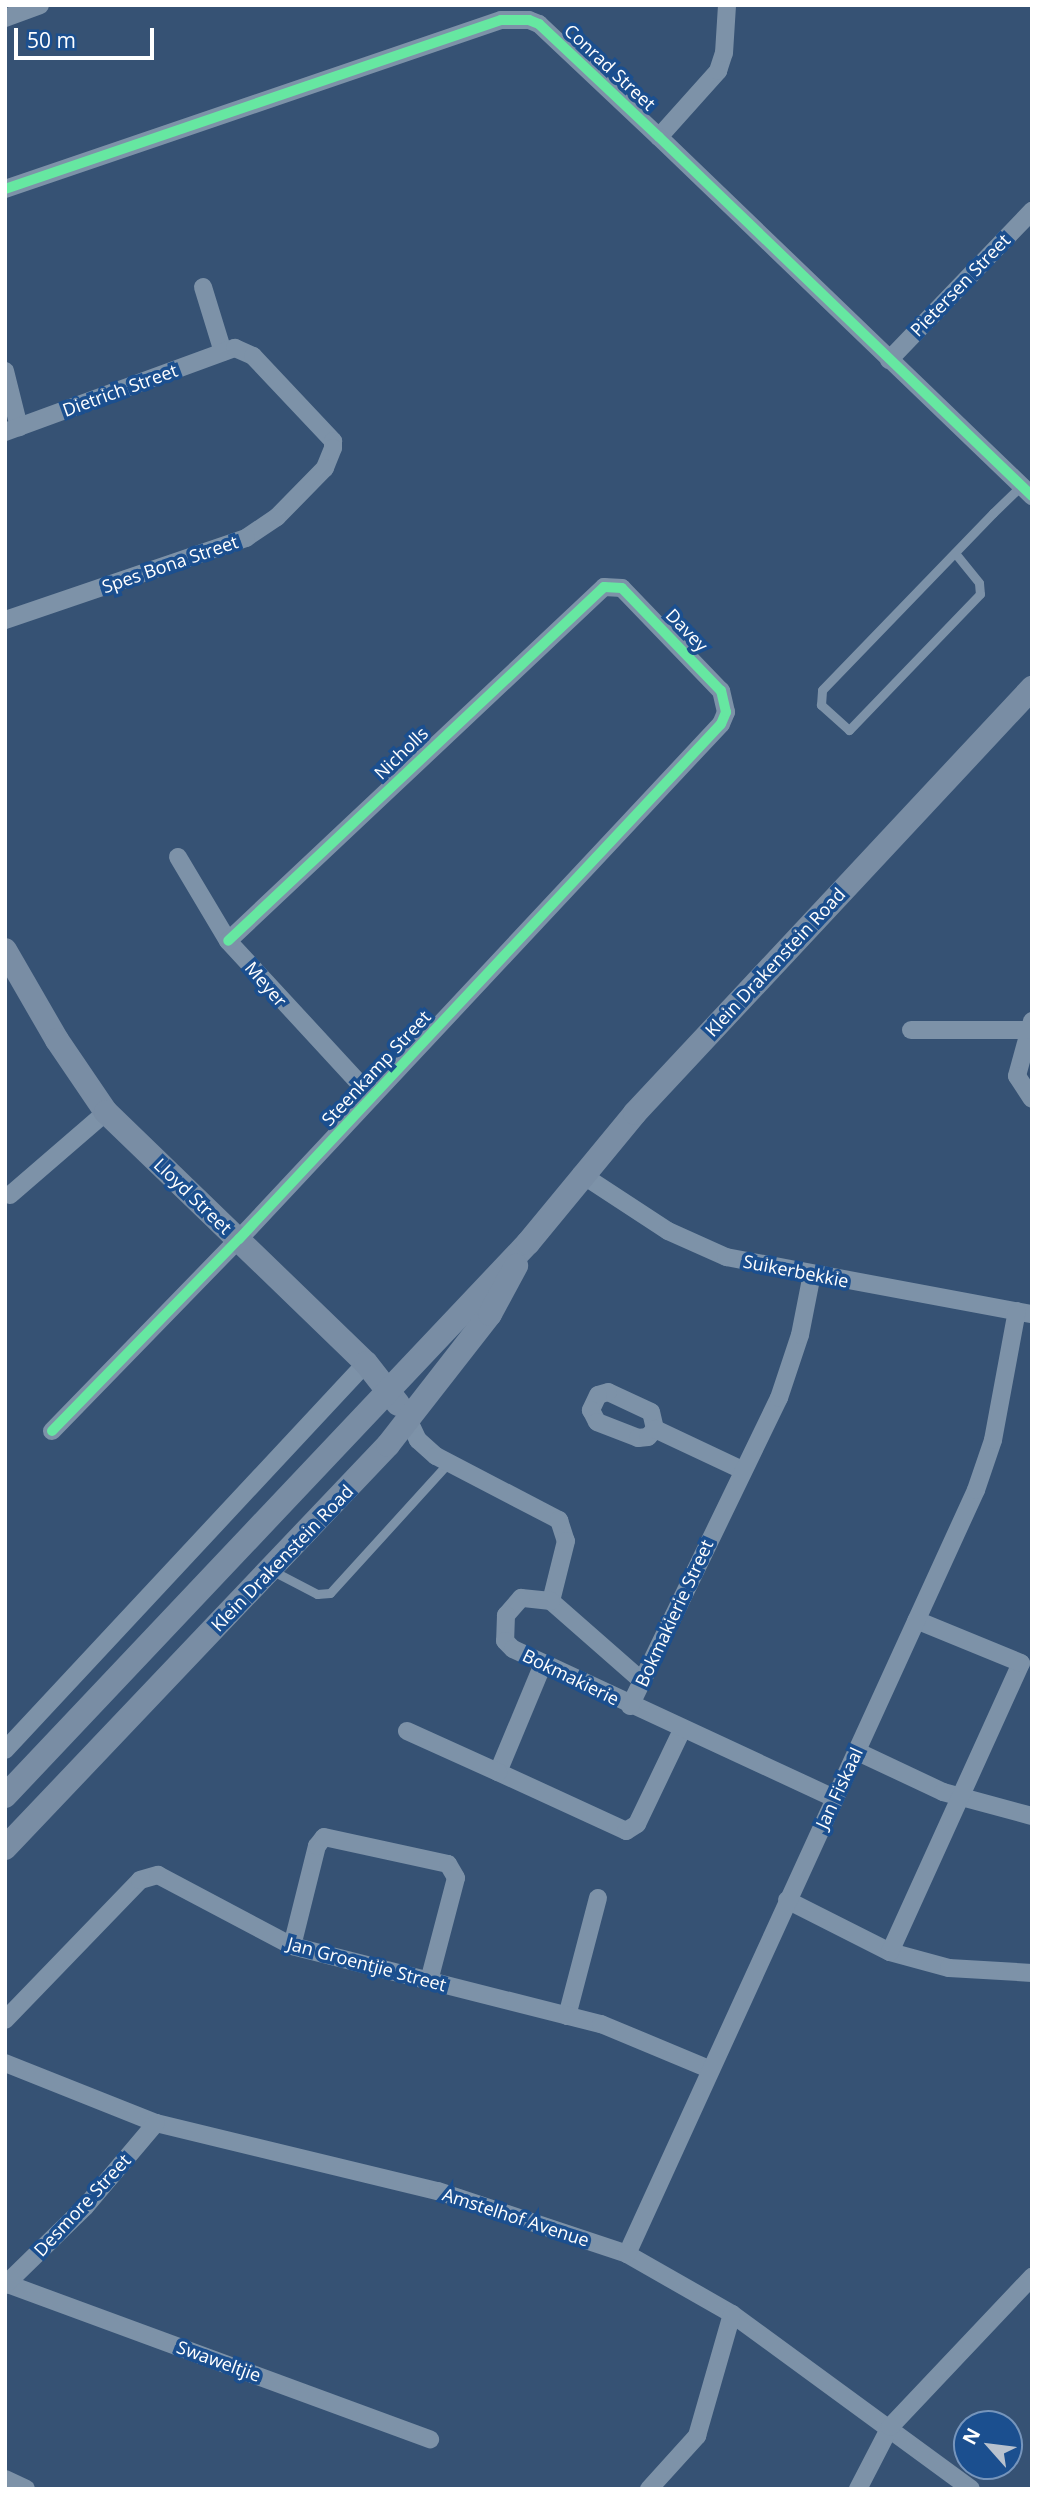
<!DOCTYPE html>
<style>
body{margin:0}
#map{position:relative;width:1037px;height:2494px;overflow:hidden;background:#365274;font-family:"Open Sans",sans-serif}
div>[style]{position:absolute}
.lane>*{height:9px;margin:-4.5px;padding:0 4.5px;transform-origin:4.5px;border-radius:4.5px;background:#7d92a8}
.street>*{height:18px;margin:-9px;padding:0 9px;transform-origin:9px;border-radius:9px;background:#7d92a8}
.secondary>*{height:24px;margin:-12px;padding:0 12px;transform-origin:12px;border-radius:12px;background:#798da4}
.cycleway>*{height:10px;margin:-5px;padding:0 5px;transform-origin:5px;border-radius:5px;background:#66e7a1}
span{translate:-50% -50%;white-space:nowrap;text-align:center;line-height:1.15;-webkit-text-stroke:7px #1b4f8f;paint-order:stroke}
.street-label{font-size:18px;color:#fff}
.frame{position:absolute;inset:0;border:7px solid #fff;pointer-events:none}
.north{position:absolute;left:953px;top:2410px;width:70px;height:70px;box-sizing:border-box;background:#1b4f8f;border:2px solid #7695bc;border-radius:50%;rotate:298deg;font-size:19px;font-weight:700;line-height:28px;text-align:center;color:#fff}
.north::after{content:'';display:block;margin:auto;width:24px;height:32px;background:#b9c2ce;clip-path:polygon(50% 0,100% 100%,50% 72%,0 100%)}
.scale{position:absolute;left:14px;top:28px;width:140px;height:32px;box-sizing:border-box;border:4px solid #fff;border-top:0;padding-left:9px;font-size:21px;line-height:24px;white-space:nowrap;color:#fff;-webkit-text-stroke:5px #1b4f8f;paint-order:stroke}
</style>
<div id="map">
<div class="lane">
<i style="left:955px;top:553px;width:38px;rotate:51deg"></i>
<i style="left:979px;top:583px;width:11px;rotate:85deg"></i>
<i style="left:980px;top:594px;width:189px;rotate:133.9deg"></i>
<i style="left:849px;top:730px;width:38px;rotate:-138deg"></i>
<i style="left:821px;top:705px;width:15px;rotate:-86deg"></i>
<i style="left:822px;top:690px;width:246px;rotate:-46deg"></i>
<i style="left:993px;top:513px;width:39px;rotate:-44deg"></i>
<i style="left:271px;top:1570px;width:52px;rotate:27.6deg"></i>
<i style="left:317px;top:1594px;width:13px;rotate:-4deg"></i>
<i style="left:330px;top:1593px;width:177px;rotate:-47.7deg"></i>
</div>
<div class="street">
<i style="left:5px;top:18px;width:37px;rotate:-20deg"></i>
<i style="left:659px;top:137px;width:89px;rotate:-48.2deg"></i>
<i style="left:718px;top:71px;width:19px;rotate:-72deg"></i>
<i style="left:724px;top:53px;width:48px;rotate:-86.4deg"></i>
<i style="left:5px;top:189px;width:524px;rotate:-18.82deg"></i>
<i style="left:501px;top:20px;width:28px"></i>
<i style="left:529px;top:20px;width:11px;rotate:22deg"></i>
<i style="left:539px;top:24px;width:165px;rotate:43.3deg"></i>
<i style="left:659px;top:137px;width:518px;rotate:43.9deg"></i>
<i style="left:203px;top:287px;width:68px;rotate:72.9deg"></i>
<i style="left:889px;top:360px;width:207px;rotate:-46.2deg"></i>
<i style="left:5px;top:371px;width:58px;rotate:76deg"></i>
<i style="left:5px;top:432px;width:245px;rotate:-20.1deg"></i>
<i style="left:235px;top:348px;width:20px;rotate:24deg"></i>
<i style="left:253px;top:356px;width:117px;rotate:46.7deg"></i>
<i style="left:333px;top:441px;width:7px;rotate:90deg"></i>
<i style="left:333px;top:448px;width:22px;rotate:112deg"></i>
<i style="left:325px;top:468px;width:69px;rotate:134.4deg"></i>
<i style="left:277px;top:517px;width:37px;rotate:146deg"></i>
<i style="left:246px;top:538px;width:255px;rotate:161.2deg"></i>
<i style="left:178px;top:857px;width:98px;rotate:59.2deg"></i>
<i style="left:228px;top:941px;width:212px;rotate:47.3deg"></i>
<i style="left:1032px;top:1021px;width:57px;rotate:105.3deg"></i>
<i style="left:1017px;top:1076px;width:27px;rotate:57deg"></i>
<i style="left:911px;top:1030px;width:116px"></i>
<i style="left:581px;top:1174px;width:104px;rotate:33.2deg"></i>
<i style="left:668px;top:1231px;width:64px;rotate:24.1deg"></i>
<i style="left:726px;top:1257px;width:311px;rotate:10.6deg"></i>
<i style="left:10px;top:1195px;width:127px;rotate:-40.8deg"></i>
<i style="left:409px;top:1421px;width:21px;rotate:65deg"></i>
<i style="left:418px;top:1440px;width:24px;rotate:42deg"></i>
<i style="left:436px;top:1456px;width:139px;rotate:27.5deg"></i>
<i style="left:559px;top:1520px;width:22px;rotate:72deg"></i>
<i style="left:566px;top:1541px;width:62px;rotate:104deg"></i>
<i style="left:655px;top:1429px;width:17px;rotate:-103deg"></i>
<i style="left:651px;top:1412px;width:47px;rotate:-155.1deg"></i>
<i style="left:608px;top:1392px;width:10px;rotate:163deg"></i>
<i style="left:598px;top:1395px;width:17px;rotate:115deg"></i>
<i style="left:591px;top:1410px;width:13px;rotate:63deg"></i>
<i style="left:597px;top:1422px;width:44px;rotate:21.3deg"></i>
<i style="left:638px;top:1438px;width:10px;rotate:-6deg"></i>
<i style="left:648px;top:1437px;width:11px;rotate:-49deg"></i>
<i style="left:655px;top:1429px;width:96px;rotate:25.2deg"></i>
<i style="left:52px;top:1431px;width:268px;rotate:-45.8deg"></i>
<i style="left:239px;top:1239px;width:705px;rotate:-46.9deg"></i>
<i style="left:721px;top:724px;width:13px;rotate:-67deg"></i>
<i style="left:726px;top:712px;width:22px;rotate:-103deg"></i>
<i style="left:721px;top:691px;width:143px;rotate:-133.9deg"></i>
<i style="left:622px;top:588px;width:18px;rotate:-177deg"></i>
<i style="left:604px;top:587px;width:516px;rotate:136.73deg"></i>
<i style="left:543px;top:1664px;width:117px;rotate:112.6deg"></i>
<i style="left:498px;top:1772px;width:141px;rotate:24.7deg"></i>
<i style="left:626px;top:1831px;width:13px;rotate:-32deg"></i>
<i style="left:637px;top:1824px;width:104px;rotate:-64.4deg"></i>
<i style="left:642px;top:1681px;width:121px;rotate:-138.7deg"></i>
<i style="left:551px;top:1601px;width:30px;rotate:-174deg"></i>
<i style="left:521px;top:1598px;width:23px;rotate:131deg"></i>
<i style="left:506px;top:1615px;width:26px;rotate:92deg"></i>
<i style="left:505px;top:1641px;width:11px;rotate:45deg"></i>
<i style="left:513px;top:1649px;width:354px;rotate:24.9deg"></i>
<i style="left:630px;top:1706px;width:342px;rotate:-64.2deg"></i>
<i style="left:779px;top:1398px;width:66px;rotate:-71.6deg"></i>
<i style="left:800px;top:1335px;width:62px;rotate:-78.9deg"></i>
<i style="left:407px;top:1731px;width:100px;rotate:24.3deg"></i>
<i style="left:5px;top:1750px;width:529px;rotate:-46.99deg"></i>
<i style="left:856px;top:1751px;width:96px;rotate:25.2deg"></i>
<i style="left:943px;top:1792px;width:92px;rotate:15.1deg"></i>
<i style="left:787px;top:1900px;width:115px;rotate:26.8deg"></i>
<i style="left:890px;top:1952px;width:61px;rotate:15.2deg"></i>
<i style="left:949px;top:1968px;width:83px;rotate:3.4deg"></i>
<i style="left:292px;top:1946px;width:103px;rotate:-76deg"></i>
<i style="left:317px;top:1846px;width:11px;rotate:-52deg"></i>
<i style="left:324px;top:1837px;width:127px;rotate:12.3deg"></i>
<i style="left:448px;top:1864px;width:16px;rotate:60deg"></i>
<i style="left:456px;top:1878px;width:106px;rotate:104.7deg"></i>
<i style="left:890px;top:1952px;width:317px;rotate:-65.6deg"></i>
<i style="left:1021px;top:1663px;width:113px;rotate:-157.7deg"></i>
<i style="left:567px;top:2016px;width:122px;rotate:-75.3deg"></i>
<i style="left:5px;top:2020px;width:194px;rotate:-46deg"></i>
<i style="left:140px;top:1880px;width:19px;rotate:-16deg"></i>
<i style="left:158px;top:1875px;width:152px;rotate:27.9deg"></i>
<i style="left:292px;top:1946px;width:319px;rotate:14.2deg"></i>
<i style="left:601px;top:2024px;width:117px;rotate:22.6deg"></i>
<i style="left:5px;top:2063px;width:162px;rotate:21.7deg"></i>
<i style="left:156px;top:2123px;width:290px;rotate:13.6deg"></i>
<i style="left:438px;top:2191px;width:199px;rotate:18.4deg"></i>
<i style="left:627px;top:2254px;width:121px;rotate:29.7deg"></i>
<i style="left:732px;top:2314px;width:296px;rotate:36.2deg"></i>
<i style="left:627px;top:2254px;width:840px;rotate:-65.45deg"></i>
<i style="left:976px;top:1490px;width:53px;rotate:-71.2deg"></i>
<i style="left:993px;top:1440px;width:131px;rotate:-79.5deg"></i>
<i style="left:5px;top:2283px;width:453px;rotate:20.2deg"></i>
<i style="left:5px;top:2285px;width:112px;rotate:-44.3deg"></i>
<i style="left:85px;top:2207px;width:110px;rotate:-49.8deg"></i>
<i style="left:5px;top:2479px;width:23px;rotate:25deg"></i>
<i style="left:649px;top:2489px;width:72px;rotate:-47.8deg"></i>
<i style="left:697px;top:2436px;width:127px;rotate:-74deg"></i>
<i style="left:858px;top:2489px;width:70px;rotate:-62.7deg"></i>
<i style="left:890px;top:2427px;width:207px;rotate:-46.6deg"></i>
</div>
<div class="secondary">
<i style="left:5px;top:950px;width:104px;rotate:60deg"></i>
<i style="left:57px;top:1040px;width:87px;rotate:55.8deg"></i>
<i style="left:106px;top:1112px;width:361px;rotate:44deg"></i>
<i style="left:366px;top:1363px;width:52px;rotate:52deg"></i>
<i style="left:5px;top:1796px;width:761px;rotate:-46.6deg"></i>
<i style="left:528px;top:1243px;width:168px;rotate:-50.5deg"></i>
<i style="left:635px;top:1113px;width:582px;rotate:-46.95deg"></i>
<i style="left:5px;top:1848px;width:556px;rotate:-46.46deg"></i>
<i style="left:388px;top:1445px;width:166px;rotate:-52.1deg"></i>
<i style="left:490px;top:1314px;width:55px;rotate:-61.6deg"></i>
</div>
<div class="cycleway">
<i style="left:5px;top:189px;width:524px;rotate:-18.82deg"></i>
<i style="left:501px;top:20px;width:28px"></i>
<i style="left:529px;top:20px;width:11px;rotate:22deg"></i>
<i style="left:539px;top:24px;width:165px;rotate:43.3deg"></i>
<i style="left:659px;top:137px;width:518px;rotate:43.9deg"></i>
<i style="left:52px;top:1431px;width:268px;rotate:-45.8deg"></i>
<i style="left:239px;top:1239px;width:705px;rotate:-46.9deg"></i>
<i style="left:721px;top:724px;width:13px;rotate:-67deg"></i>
<i style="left:726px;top:712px;width:22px;rotate:-103deg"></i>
<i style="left:721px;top:691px;width:143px;rotate:-133.9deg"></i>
<i style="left:622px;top:588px;width:18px;rotate:-177deg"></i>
<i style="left:604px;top:587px;width:516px;rotate:136.73deg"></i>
</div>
<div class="street-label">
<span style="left:610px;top:67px;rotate:43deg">Conrad Street</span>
<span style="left:960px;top:285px;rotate:-46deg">Pietersen Street</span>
<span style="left:120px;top:390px;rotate:-20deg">Dietrich Street</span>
<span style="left:170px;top:564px;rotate:-19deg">Spes Bona Street</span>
<span style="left:687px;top:630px;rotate:46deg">Davey</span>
<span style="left:401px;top:753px;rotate:-44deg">Nicholls</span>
<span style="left:775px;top:962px;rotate:-47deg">Klein Drakenstein Road</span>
<span style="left:266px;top:984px;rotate:49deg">Meyer</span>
<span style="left:376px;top:1068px;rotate:-47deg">Steenkamp Street</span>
<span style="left:193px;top:1196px;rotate:44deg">Lloyd Street</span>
<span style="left:796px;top:1271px;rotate:11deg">Suikerbekkie</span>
<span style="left:282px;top:1558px;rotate:-46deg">Klein Drakenstein Road</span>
<span style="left:674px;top:1613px;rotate:-65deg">Bokmakierie Street</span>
<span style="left:571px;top:1677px;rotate:26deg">Bokmakierie</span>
<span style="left:839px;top:1788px;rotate:-65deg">Jan Fiskaal</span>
<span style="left:367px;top:1964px;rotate:15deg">Jan Groentjie Street</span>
<span style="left:82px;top:2205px;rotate:-47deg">Desmore Street</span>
<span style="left:516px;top:2217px;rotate:18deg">Amstelhof Avenue</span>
<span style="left:219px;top:2361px;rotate:20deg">Swaweltjie</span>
</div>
<div class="frame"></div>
<div class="north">N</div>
<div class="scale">50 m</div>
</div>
